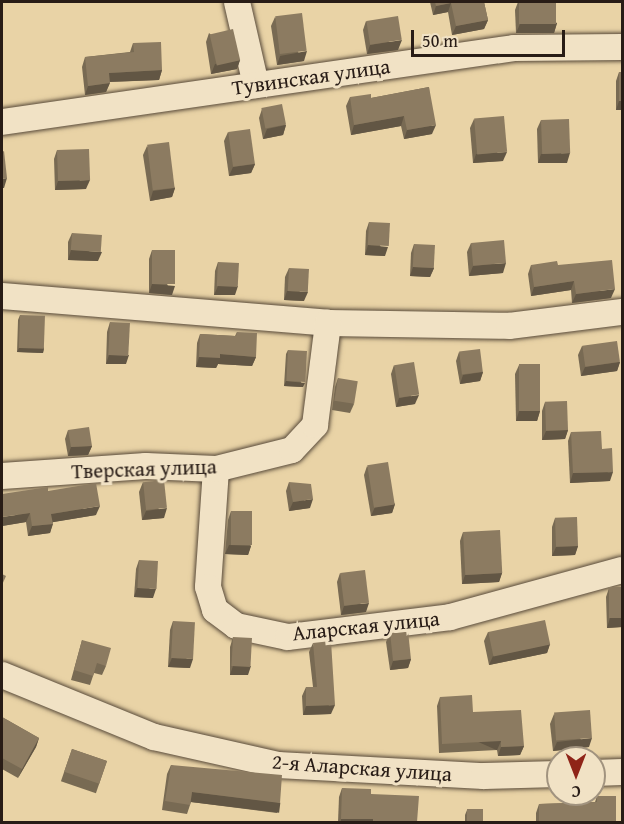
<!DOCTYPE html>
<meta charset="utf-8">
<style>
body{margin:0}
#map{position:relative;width:624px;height:824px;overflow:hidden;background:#e9d3a6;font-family:"Gentium Book Plus",serif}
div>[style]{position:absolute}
.roads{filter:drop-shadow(0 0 2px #584a3a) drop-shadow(0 0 2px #584a3a)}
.street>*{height:26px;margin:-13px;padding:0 13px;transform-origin:13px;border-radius:13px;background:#f1e2c5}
.wall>*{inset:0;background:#786a53;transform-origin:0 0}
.shaded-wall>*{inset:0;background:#625644;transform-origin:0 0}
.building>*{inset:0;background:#8c7b61;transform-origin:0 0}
span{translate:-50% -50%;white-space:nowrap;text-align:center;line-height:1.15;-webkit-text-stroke:6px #f1e2c5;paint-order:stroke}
.street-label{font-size:21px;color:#281c16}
.frame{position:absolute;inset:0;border:3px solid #281c16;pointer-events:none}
.north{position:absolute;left:546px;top:746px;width:60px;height:60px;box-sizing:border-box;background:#f1e2c5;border:2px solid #a1937f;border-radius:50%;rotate:180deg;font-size:16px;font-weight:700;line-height:24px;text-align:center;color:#281c16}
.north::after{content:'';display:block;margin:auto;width:21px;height:27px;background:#8f2418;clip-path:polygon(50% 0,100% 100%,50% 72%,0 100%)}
.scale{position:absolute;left:411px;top:30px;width:154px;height:27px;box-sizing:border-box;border:3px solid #281c16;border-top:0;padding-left:8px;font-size:18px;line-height:21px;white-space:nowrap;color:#281c16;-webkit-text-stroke:4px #f1e2c5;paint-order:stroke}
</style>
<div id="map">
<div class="roads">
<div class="street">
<i style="left:237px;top:2px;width:85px;rotate:77.1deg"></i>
<i style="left:2px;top:122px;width:517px;rotate:-8.22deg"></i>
<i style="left:514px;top:48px;width:108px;rotate:-0.5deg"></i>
<i style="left:2px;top:296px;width:327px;rotate:4.7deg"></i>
<i style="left:328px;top:323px;width:181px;rotate:0.9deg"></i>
<i style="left:509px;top:326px;width:114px;rotate:-7.1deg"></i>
<i style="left:216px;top:469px;width:118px;rotate:93.9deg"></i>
<i style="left:208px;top:587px;width:24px;rotate:73deg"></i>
<i style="left:215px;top:610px;width:26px;rotate:37deg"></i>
<i style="left:236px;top:626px;width:53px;rotate:11.9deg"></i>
<i style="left:288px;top:637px;width:163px;rotate:-7deg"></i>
<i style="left:450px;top:617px;width:178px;rotate:-15.3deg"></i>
<i style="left:2px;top:476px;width:144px;rotate:-4deg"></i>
<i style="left:146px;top:466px;width:70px;rotate:2.5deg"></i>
<i style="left:216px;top:469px;width:78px;rotate:-14deg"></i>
<i style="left:292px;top:450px;width:34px;rotate:-47deg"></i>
<i style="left:315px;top:425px;width:103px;rotate:-82.7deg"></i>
<i style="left:2px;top:675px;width:164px;rotate:22.2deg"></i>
<i style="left:154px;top:737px;width:127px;rotate:12.7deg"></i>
<i style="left:278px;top:765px;width:206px;rotate:3.1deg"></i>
<i style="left:484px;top:776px;width:74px;rotate:-1.5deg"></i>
<i style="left:594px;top:773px;width:28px;rotate:-2deg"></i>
</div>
</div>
<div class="wall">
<i style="clip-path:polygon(430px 2px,484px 2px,488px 20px,484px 29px,452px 35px,448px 12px,433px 15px)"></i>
<i style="clip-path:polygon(518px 2px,557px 23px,554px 33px,516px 33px,515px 10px)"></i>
<i style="clip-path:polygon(275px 17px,304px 61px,277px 65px,271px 26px)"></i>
<i style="clip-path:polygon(366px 21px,398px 50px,367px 54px,363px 30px)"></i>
<i style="clip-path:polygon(209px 33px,240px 60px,237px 69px,211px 74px,206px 42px)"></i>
<i style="clip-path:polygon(133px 43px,162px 70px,159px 80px,110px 82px,106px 92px,85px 95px,82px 67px,85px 57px,130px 52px)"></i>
<i style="clip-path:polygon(619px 72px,622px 72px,622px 110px,616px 110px,616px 81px)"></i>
<i style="clip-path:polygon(429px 87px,432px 134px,404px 139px,401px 126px,351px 135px,346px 106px,350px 97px,371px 98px)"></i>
<i style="clip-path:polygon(262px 109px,286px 125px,283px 135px,263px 139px,259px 118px)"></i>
<i style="clip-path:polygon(474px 119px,503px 161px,473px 163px,470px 128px)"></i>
<i style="clip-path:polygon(541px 120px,567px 163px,538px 163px,537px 129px)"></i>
<i style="clip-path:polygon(228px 132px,255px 164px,251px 173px,229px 176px,224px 141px)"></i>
<i style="clip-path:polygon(147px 146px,175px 188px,172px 197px,150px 201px,143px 155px)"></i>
<i style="clip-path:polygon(57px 150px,86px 189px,55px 190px,54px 159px)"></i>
<i style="clip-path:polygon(369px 222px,385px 256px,365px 255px,366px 231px)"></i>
<i style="clip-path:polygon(72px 233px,98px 261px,68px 260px,68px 242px)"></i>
<i style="clip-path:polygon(471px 243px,503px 273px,469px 276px,467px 252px)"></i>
<i style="clip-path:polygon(414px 244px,434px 268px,430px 277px,410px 276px,411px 253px)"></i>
<i style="clip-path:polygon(152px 250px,172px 295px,149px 293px,149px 259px)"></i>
<i style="clip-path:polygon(218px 262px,235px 295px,214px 295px,215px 271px)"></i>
<i style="clip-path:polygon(531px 265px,558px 265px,611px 298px,572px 303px,571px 290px,531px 296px,528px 274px)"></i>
<i style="clip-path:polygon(289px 268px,304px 301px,284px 300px,285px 277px)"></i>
<i style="clip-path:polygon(20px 315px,44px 348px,43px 353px,17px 352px,18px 320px)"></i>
<i style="clip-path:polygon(110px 322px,126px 364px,106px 364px,107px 332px)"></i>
<i style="clip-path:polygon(237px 332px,256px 357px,252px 366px,218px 364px,216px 368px,196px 367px,197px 343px,200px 334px,235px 336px)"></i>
<i style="clip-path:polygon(582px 346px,620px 362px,617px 371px,581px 376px,578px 355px)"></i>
<i style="clip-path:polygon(288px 350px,303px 387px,284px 386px,286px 354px)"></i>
<i style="clip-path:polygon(459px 352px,483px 372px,480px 381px,460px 384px,456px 361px)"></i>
<i style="clip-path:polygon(394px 365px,415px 404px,396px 407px,391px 374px)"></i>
<i style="clip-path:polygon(519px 365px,540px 411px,537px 421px,516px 421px,515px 374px)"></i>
<i style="clip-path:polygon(338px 378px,354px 404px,350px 413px,332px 410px,335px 387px)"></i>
<i style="clip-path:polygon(545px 402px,568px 430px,565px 439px,542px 440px,542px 411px)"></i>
<i style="clip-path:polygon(68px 430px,92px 446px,88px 455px,68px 456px,65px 439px)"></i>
<i style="clip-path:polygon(571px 432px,602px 449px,610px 481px,570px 483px,568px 441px)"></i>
<i style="clip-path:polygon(367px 466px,395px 504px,392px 513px,371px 516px,364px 475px)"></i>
<i style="clip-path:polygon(143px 482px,164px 518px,142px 520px,139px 492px)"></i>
<i style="clip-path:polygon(289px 482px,310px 508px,289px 511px,286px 491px)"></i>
<i style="clip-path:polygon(48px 491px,96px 515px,53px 522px,50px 533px,28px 536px,26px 522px,2px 526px)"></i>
<i style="clip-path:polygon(231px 511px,251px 546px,248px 555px,225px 554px,228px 520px)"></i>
<i style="clip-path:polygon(555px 518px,578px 546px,575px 555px,552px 556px,552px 527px)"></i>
<i style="clip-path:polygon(463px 532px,502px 573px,499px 582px,462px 584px,460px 541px)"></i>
<i style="clip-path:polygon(139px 560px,153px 598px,134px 597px,136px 569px)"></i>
<i style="clip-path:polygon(340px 573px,366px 612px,341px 615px,337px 582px)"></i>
<i style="clip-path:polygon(622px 587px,622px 627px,607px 628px,606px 597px,609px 588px)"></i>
<i style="clip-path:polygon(173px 621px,190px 668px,168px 667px,170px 630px)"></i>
<i style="clip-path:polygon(488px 632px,550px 644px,547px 653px,489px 665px,484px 641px)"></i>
<i style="clip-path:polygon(390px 633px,411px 659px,408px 668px,390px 670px,386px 642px)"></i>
<i style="clip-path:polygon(233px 637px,248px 675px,230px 675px,230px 647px)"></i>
<i style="clip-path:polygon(82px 640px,106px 666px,102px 675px,94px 673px,90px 685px,71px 680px)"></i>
<i style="clip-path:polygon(313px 643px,331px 714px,303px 715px,302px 696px,306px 687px,313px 687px,309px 652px)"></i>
<i style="clip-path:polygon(440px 697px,473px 712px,524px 746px,520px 755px,498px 756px,497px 750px,439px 753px,437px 706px)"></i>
<i style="clip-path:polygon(554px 714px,589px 747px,553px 751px,550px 724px)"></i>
<i style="clip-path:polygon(2px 717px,39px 738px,36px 747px,18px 778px,2px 769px)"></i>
<i style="left:72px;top:749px;width:37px;height:34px;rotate:19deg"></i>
<i style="clip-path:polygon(171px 765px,280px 803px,277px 813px,191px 802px,187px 814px,162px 810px,167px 774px)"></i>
<i style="clip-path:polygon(342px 788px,371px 794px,417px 822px,338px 822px,339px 797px)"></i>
<i style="clip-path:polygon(597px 796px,616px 822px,536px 822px,536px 813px,539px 804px,595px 802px)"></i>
<i style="clip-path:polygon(467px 810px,483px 822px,465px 822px,465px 815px)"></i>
</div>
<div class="shaded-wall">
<i style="clip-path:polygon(451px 3px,448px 12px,433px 15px,436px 6px)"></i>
<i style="clip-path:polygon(488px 20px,484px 29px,452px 35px,456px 26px)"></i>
<i style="clip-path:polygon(557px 23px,554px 33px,516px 33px,520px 24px)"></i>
<i style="clip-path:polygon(402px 40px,398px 50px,367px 54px,370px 45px)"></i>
<i style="clip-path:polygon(307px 51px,304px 61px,277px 65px,280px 56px)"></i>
<i style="clip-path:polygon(240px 60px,237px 69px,211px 74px,215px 64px)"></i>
<i style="clip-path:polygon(162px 70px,159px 80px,105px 82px,109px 73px)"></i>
<i style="clip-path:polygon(110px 83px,106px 92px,85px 95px,88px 86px)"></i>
<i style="clip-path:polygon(619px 101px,622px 101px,622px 110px,616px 110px)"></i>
<i style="clip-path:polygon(404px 116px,401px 126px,351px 135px,354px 125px)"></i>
<i style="clip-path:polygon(286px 125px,283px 135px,263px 139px,267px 129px)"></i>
<i style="clip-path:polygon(436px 125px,432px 134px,404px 139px,407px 130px)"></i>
<i style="clip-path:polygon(507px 152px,503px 161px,473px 163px,476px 154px)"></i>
<i style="clip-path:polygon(570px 153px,567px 163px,538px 163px,541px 154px)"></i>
<i style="clip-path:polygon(255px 164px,251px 173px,229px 176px,233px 167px)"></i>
<i style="clip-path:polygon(7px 178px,4px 188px,2px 188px,2px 179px)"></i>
<i style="clip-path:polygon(90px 180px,86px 189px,55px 190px,58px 181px)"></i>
<i style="clip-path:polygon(175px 188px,172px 197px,150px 201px,153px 191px)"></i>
<i style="clip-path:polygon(368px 245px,388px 247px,385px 256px,365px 255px)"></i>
<i style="clip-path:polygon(71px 250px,102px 252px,98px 261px,68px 260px)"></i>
<i style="clip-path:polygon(506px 263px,503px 273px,469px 276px,473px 266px)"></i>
<i style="clip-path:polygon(413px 267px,434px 268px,430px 277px,410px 276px)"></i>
<i style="clip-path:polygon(574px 281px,571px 290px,531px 296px,534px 287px)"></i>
<i style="clip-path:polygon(152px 284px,175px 286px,172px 295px,149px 293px)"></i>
<i style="clip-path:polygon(218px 286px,238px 286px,235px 295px,214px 295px)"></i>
<i style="clip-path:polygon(615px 289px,611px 298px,572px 303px,576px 294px)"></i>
<i style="clip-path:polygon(287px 291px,308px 292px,304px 301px,284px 300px)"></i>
<i style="clip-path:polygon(19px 348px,44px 348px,43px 353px,17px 352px)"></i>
<i style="clip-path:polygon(220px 354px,256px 357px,252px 366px,218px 364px,216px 368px,196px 367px,199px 357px)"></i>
<i style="clip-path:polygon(109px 355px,129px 355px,126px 364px,106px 364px)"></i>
<i style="clip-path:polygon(620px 362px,617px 371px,581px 376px,585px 367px)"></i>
<i style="clip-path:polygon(483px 372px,480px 381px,460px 384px,463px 375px)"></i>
<i style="clip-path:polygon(286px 381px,305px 383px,303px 387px,284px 386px)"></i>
<i style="clip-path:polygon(419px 395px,415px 404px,396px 407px,399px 398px)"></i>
<i style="clip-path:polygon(519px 411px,540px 411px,537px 421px,516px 421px)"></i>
<i style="clip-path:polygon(568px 430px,565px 439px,542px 440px,546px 431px)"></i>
<i style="clip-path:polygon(92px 446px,88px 455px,68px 456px,71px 447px)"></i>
<i style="clip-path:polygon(613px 472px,610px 481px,570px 483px,573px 473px)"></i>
<i style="clip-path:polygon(313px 499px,310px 508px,289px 511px,293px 502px)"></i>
<i style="clip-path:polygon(395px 504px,392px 513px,371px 516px,375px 507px)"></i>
<i style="clip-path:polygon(100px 506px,96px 515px,48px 523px,51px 514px)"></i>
<i style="clip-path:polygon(167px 508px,164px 518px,142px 520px,146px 511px)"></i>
<i style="clip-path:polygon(30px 513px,26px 522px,2px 526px,2px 517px)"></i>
<i style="clip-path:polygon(53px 524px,50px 533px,28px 536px,32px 526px)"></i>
<i style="clip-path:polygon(229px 545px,251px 546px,248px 555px,225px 554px)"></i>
<i style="clip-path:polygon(578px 546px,575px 555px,552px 556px,556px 547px)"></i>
<i style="clip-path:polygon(502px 573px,499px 582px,462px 584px,465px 575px)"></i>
<i style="clip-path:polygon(137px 588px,156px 589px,153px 598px,134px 597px)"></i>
<i style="clip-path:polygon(369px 603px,366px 612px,341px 615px,344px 606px)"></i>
<i style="clip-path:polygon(610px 618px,622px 618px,622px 627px,607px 628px)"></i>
<i style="clip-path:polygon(550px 644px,547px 653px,489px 665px,493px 656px)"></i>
<i style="clip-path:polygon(172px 658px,193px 659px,190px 668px,168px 667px)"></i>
<i style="clip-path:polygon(411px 659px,408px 668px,390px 670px,393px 661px)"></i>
<i style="clip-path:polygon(233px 666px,251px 666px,248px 675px,230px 675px)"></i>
<i style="clip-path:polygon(335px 705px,331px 714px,303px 715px,306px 706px)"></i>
<i style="clip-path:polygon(39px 738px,36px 747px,18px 778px,22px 769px)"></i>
<i style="clip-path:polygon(592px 738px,589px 747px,553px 751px,557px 742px)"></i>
<i style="left:501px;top:741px;width:10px;height:59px;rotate:114deg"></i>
<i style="clip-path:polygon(524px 746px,520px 755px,498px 756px,501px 747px)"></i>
<i style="left:192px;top:792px;width:89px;height:10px;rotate:7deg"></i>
<i style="left:341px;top:819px;width:32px;height:3px"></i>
</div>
<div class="building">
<i style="clip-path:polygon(435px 2px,484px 2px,488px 20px,456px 26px,451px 3px,436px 6px)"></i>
<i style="left:519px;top:2px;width:37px;height:22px"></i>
<i style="left:302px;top:13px;width:38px;height:27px;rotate:83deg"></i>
<i style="left:398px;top:16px;width:24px;height:32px;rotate:81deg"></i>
<i style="left:233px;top:29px;width:32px;height:24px;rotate:77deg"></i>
<i style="clip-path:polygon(161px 42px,162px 70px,109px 73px,110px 83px,88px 86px,85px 57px,134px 52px,133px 43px)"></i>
<i style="left:619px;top:72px;width:3px;height:29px"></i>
<i style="clip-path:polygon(429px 87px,436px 125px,407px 130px,404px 116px,354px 125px,350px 97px,371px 94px,371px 98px)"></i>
<i style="left:282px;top:104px;width:21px;height:21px;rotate:79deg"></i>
<i style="left:504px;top:116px;width:36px;height:30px;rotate:85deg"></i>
<i style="left:569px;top:119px;width:34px;height:28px;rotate:88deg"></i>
<i style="left:250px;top:129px;width:35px;height:22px;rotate:82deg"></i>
<i style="left:169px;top:142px;width:46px;height:22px;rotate:83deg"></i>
<i style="left:89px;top:149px;width:31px;height:32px;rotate:88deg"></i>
<i style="clip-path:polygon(4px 151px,7px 178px,2px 179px,2px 152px)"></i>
<i style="left:369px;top:222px;width:21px;height:23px;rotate:3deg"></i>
<i style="left:72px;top:233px;width:30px;height:17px;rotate:4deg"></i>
<i style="left:504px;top:240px;width:23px;height:33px;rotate:85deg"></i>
<i style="left:414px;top:244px;width:21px;height:23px;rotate:3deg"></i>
<i style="left:152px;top:250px;width:23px;height:34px"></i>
<i style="clip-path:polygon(612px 260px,615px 289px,576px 294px,574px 281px,534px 287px,531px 265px,557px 261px,558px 265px)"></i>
<i style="left:218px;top:262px;width:21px;height:24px;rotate:3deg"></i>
<i style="left:289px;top:268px;width:20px;height:23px;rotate:3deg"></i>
<i style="left:20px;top:315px;width:25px;height:33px;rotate:2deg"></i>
<i style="left:110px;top:322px;width:20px;height:33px;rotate:3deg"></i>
<i style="clip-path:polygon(237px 332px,257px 333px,256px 357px,220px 354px,220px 358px,199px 357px,200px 334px,236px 336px)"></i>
<i style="left:617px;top:341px;width:21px;height:35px;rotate:82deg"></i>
<i style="left:480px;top:349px;width:23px;height:21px;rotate:83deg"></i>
<i style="left:288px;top:350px;width:19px;height:31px;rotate:3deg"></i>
<i style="left:414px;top:362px;width:33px;height:20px;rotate:81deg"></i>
<i style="left:540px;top:364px;width:47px;height:21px;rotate:90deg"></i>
<i style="left:338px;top:378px;width:20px;height:23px;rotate:9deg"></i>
<i style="left:567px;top:401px;width:29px;height:22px;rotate:88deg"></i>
<i style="clip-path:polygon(89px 427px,92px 446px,71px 447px,68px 430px)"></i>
<i style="clip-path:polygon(601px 431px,602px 449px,612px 448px,613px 472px,573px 473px,571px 432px)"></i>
<i style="left:388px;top:462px;width:43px;height:21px;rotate:81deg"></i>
<i style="left:164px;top:480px;width:28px;height:21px;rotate:84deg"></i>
<i style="clip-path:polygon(289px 482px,311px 484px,313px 499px,293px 502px)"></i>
<i style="clip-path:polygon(96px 483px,100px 506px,51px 514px,53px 524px,32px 526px,30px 513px,2px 517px,2px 494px,48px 487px,48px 491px)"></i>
<i style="left:231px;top:511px;width:21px;height:34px"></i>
<i style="left:577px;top:517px;width:29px;height:22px;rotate:88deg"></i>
<i style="left:500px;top:530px;width:43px;height:37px;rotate:87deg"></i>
<i style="left:139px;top:560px;width:19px;height:28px;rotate:3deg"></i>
<i style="left:365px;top:570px;width:33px;height:25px;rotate:83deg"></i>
<i style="clip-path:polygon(2px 574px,6px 576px,2px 585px)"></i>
<i style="left:622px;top:587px;width:31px;height:13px;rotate:90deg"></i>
<i style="left:545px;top:620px;width:25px;height:58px;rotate:78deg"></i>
<i style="left:173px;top:621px;width:22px;height:37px;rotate:3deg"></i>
<i style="left:408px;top:631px;width:28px;height:18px;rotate:84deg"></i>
<i style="left:233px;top:637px;width:19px;height:29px;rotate:3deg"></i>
<i style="clip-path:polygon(82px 640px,111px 648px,106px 666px,97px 663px,93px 676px,74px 670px)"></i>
<i style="clip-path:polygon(331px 641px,335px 705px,306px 706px,306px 687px,317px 687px,313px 643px)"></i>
<i style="clip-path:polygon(472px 695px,473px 712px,521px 710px,524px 746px,501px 747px,501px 741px,442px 744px,440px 697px)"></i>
<i style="left:590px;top:710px;width:28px;height:36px;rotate:86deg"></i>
<i style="clip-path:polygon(2px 717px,39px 738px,22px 769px,2px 758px)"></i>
<i style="left:72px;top:749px;width:37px;height:24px;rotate:19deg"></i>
<i style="clip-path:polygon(171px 765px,282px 775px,280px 803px,192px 792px,190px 805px,165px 801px)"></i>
<i style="clip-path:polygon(342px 788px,371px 789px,371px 794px,419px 796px,417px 822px,373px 822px,373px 819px,341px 819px)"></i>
<i style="clip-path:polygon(597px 796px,616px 796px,616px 822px,539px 822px,539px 804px,597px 802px)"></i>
<i style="left:483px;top:809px;width:13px;height:16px;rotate:90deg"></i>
</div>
<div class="street-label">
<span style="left:311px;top:77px;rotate:-8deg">Тувинская улица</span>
<span style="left:144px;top:469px;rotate:-2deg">Тверская улица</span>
<span style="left:366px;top:626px;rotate:-6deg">Аларская улица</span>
<span style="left:362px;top:768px;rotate:4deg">2-я Аларская улица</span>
</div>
<div class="frame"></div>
<div class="north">С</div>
<div class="scale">50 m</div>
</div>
